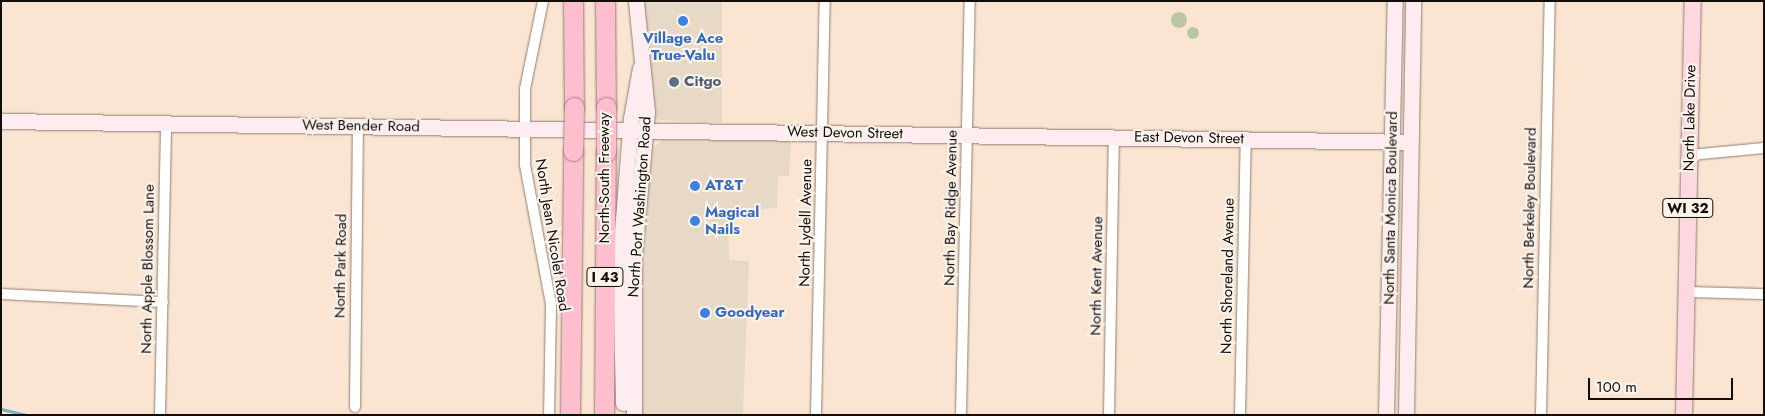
<!DOCTYPE html>
<style>
body{margin:0}
#map{position:relative;width:1765px;height:416px;overflow:hidden;background:#fae5d3;font-family:Jost,sans-serif}
div>[style]{position:absolute}
.commercial>*{inset:0;background:#e7d9c6}
.green>*{inset:0;background:#bbc6a3}
.round{border-radius:50%}
.stream>*{height:3px;margin:-1.5px;padding:0 1.5px;transform-origin:1.5px;border-radius:1.5px;background:#7eb1c4}
.roads{filter:drop-shadow(0 0 1px #917e6e) drop-shadow(0 0 1px #917e6e)}
.street>*{height:10px;margin:-5px;padding:0 5px;transform-origin:5px;border-radius:5px;background:#fff}
.secondary>*{height:15px;margin:-7.5px;padding:0 7.5px;transform-origin:7.5px;border-radius:7.5px;background:#feecf0}
.primary>*{height:16px;margin:-8px;padding:0 8px;transform-origin:8px;border-radius:8px;background:#fed8e1}
.highway>*{height:19px;margin:-9.5px;padding:0 9.5px;transform-origin:9.5px;border-radius:9.5px;background:#fdbecd}
.bridges{filter:drop-shadow(0 0 1px #ab8088) drop-shadow(0 0 1px #ab8088)}
.highway-bridge>*{height:19px;margin:-9.5px;padding:0 9.5px;transform-origin:9.5px;border-radius:9.5px;background:#fdbecd}
.dots>*{width:14px;height:14px;translate:-50% -50%;box-sizing:border-box;border:2px solid #fdf4ee;border-radius:50%}
span{translate:-50% -50%;white-space:nowrap;text-align:center;line-height:1.15;-webkit-text-stroke:4px #fdf4ee;paint-order:stroke}
.shield-label span{padding:1px 4px;background:#fdf4ee;border:1px solid;border-radius:4px;-webkit-text-stroke-width:0}
.shield-label{font-size:14px;color:#130d07;font-weight:700}
.shop-label{font-size:15px;color:#366cbe;font-weight:700}
.left{translate:0 -50%;text-align:left}
.service-label{font-size:15px;color:#4e5e75;font-weight:700}
.street-label{font-size:15px;color:#130d07}
.frame{position:absolute;inset:0;border:2px solid #130d07;pointer-events:none}
.scale{position:absolute;left:1588px;top:378px;width:145px;height:22px;box-sizing:border-box;border:2px solid #130d07;border-top:0;padding-left:6px;font-size:15px;line-height:18px;white-space:nowrap;color:#130d07;-webkit-text-stroke:4px #fdf4ee;paint-order:stroke}
</style>
<div id="map">
<div class="commercial">
<i style="clip-path:polygon(644px 1px,722px 1px,722px 123px,659px 120px,652px 116px)"></i>
<i style="clip-path:polygon(662px 140px,791px 140px,789px 176px,778px 176px,777px 208px,758px 209px,757px 216px,728px 217px,729px 260px,749px 261px,743px 415px,640px 415px,641px 269px,653px 148px)"></i>
</div>
<div class="green">
<i class="round" style="left:1171px;top:12px;width:16px;height:16px"></i>
<i class="round" style="left:1187px;top:27px;width:12px;height:12px"></i>
</div>
<div class="stream">
<i style="left:1px;top:409px;width:26px;rotate:13deg"></i>
</div>
<div class="roads">
<div class="street">
<i style="left:543px;top:1px;width:90px;rotate:101.6deg"></i>
<i style="left:525px;top:89px;width:76px;rotate:90deg"></i>
<i style="left:525px;top:165px;width:141px;rotate:79.4deg"></i>
<i style="left:551px;top:304px;width:111px;rotate:91deg"></i>
<i style="left:1690px;top:155px;width:74px;rotate:-5.4deg"></i>
<i style="left:1686px;top:292px;width:78px;rotate:1.5deg"></i>
<i style="left:1px;top:294px;width:162px;rotate:2.8deg"></i>
<i style="left:355px;top:407px;width:281px;rotate:-89.4deg"></i>
<i style="left:160px;top:415px;width:292px;rotate:-88.8deg"></i>
<i style="left:816px;top:415px;width:414px;rotate:-88.8deg"></i>
<i style="left:961px;top:415px;width:414px;rotate:-88.8deg"></i>
<i style="left:1109px;top:415px;width:278px;rotate:-89deg"></i>
<i style="left:1240px;top:415px;width:276px;rotate:-88.8deg"></i>
<i style="left:1541px;top:415px;width:414px;rotate:-88.8deg"></i>
</div>
<div class="secondary">
<i style="left:1px;top:121px;width:1409px;rotate:0.85deg"></i>
<i style="left:623px;top:403px;width:146px;rotate:-91.2deg"></i>
<i style="left:620px;top:257px;width:139px;rotate:-85.5deg"></i>
<i style="left:631px;top:118px;width:51px;rotate:-79.8deg"></i>
<i style="left:634px;top:415px;width:160px;rotate:-90deg"></i>
<i style="left:634px;top:255px;width:144px;rotate:-84.8deg"></i>
<i style="left:647px;top:112px;width:112px;rotate:-95.7deg"></i>
<i style="left:1386px;top:415px;width:414px;rotate:-88.8deg"></i>
<i style="left:1406px;top:415px;width:414px;rotate:-89deg"></i>
</div>
<div class="primary">
<i style="left:1684px;top:415px;width:414px;rotate:-88.8deg"></i>
</div>
<div class="highway">
<i style="left:573px;top:1px;width:106px;rotate:89.5deg"></i>
<i style="left:605px;top:1px;width:106px;rotate:89.5deg"></i>
<i style="left:570px;top:415px;width:264px;rotate:-89.3deg"></i>
<i style="left:604px;top:415px;width:263px;rotate:-89.6deg"></i>
</div>
</div>
<div class="bridges">
<div class="highway-bridge">
<i style="left:606px;top:107px;width:45px;rotate:90deg"></i>
<i style="left:573px;top:151px;width:44px;rotate:-88.7deg"></i>
</div>
</div>
<div class="dots">
<i style="left:683px;top:21px;background:#3f7fe0"></i>
<i style="left:674px;top:82px;background:#5c6f8a"></i>
<i style="left:695px;top:186px;background:#3f7fe0"></i>
<i style="left:695px;top:221px;background:#3f7fe0"></i>
<i style="left:705px;top:313px;background:#3f7fe0"></i>
</div>
<div class="shield-label">
<span style="left:1688px;top:208px">WI 32</span>
<span style="left:605px;top:277px">I 43</span>
</div>
<div class="shop-label">
<span style="left:683px;top:47px">Village Ace<br>True-Valu</span>
<span class="left" style="left:705px;top:186px">AT&amp;T</span>
<span class="left" style="left:705px;top:221px">Magical<br>Nails</span>
<span class="left" style="left:715px;top:313px">Goodyear</span>
</div>
<div class="service-label">
<span class="left" style="left:684px;top:82px">Citgo</span>
</div>
<div class="street-label">
<span style="left:1690px;top:118px;rotate:-89deg">North Lake Drive</span>
<span style="left:361px;top:126px;rotate:1deg">West Bender Road</span>
<span style="left:845px;top:133px;rotate:1deg">West Devon Street</span>
<span style="left:1189px;top:138px;rotate:1deg">East Devon Street</span>
<span style="left:605px;top:178px;rotate:-90deg">North-South Freeway</span>
<span style="left:640px;top:207px;rotate:-86deg">North Port Washington Road</span>
<span style="left:951px;top:208px;rotate:-89deg">North Bay Ridge Avenue</span>
<span style="left:1391px;top:208px;rotate:-89deg">North Santa Monica Boulevard</span>
<span style="left:1530px;top:208px;rotate:-89deg">North Berkeley Boulevard</span>
<span style="left:806px;top:223px;rotate:-89deg">North Lydell Avenue</span>
<span style="left:552px;top:235px;rotate:81deg">North Jean Nicolet Road</span>
<span style="left:341px;top:266px;rotate:-89deg">North Park Road</span>
<span style="left:148px;top:269px;rotate:-89deg">North Apple Blossom Lane</span>
<span style="left:1097px;top:276px;rotate:-89deg">North Kent Avenue</span>
<span style="left:1228px;top:276px;rotate:-89deg">North Shoreland Avenue</span>
</div>
<div class="frame"></div>
<div class="scale">100 m</div>
</div>
